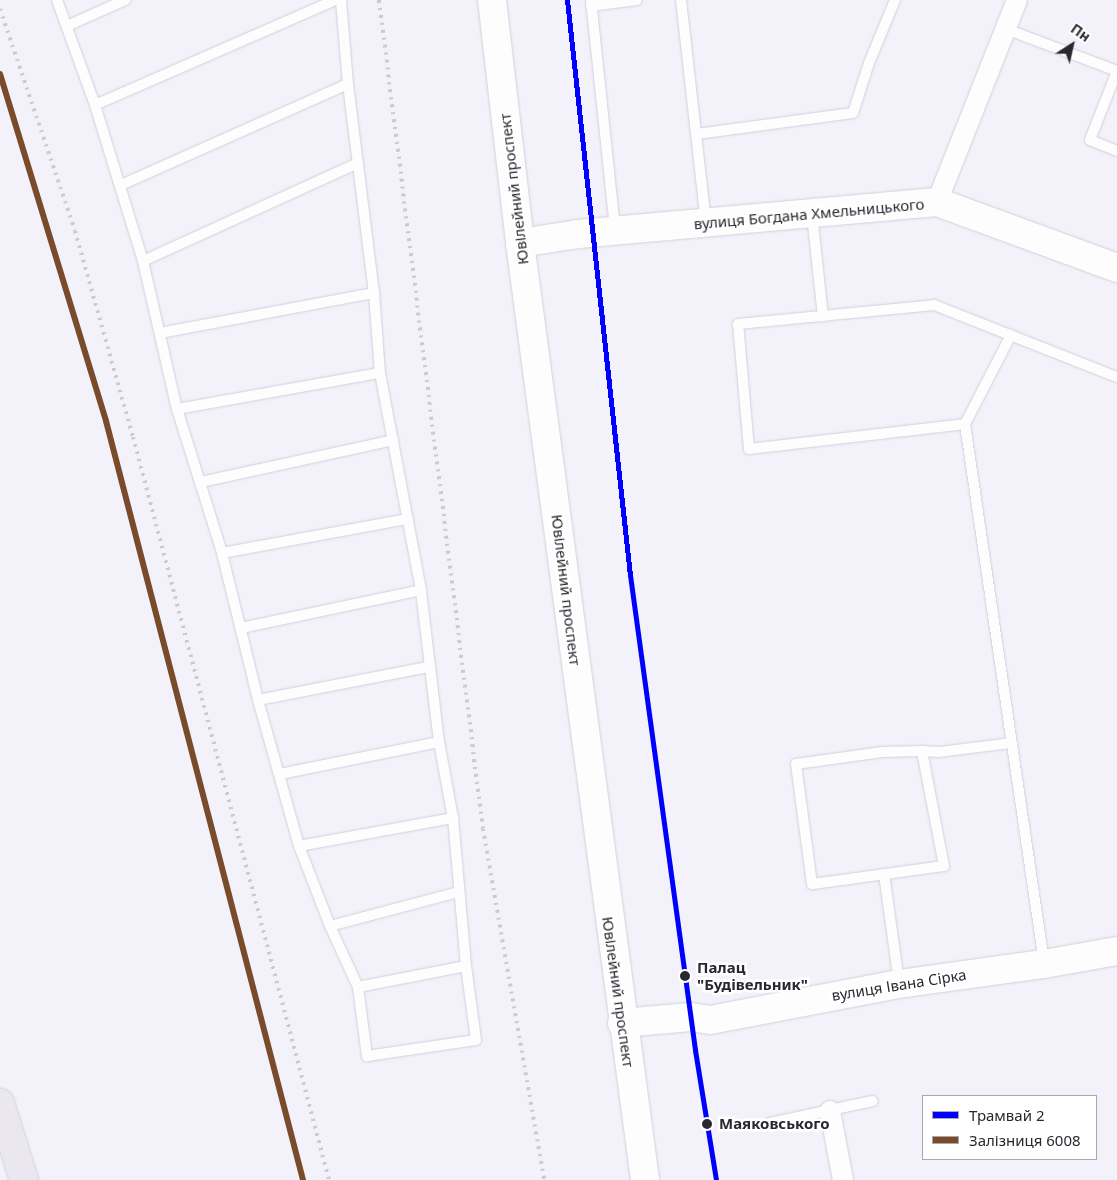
<!DOCTYPE html>
<meta charset="utf-8">
<style>
body{margin:0}
#map{position:relative;width:1117px;height:1180px;overflow:hidden;background:#f3f2fa;font-family:"Noto Sans",sans-serif}
div>[style]{position:absolute}
.roads{filter:drop-shadow(0 0 1px #d1d0d8) drop-shadow(0 0 1px #d1d0d8)}
.lane>*{height:10px;margin:-5px;padding:0 5px;transform-origin:5px;border-radius:5px;background:#fdfdfe}
.street>*{height:20px;margin:-10px;padding:0 10px;transform-origin:10px;border-radius:10px;background:#fdfdfe}
.secondary>*{height:28px;margin:-14px;padding:0 14px;transform-origin:14px;border-radius:14px;background:#fdfdfe}
.primary>*{height:28px;margin:-14px;padding:0 14px;transform-origin:14px;border-radius:14px;background:#eae7f1}
.rail>*{height:4px;margin-top:-2px;transform-origin:0;background:repeating-linear-gradient(90deg,#cbcbce 0 2.5px,transparent 0 7.5px)}
.rail-1>*{height:6px;margin:-3px;padding:0 3px;transform-origin:3px;border-radius:3px;background:#7a4b2a}
.tram-1>*{height:5px;margin:-2.5px;padding:0 2.5px;transform-origin:2.5px;border-radius:2.5px;background:#00f}
.dots>*{width:14px;height:14px;translate:-50% -50%;box-sizing:border-box;border:2px solid #fff;border-radius:50%}
span{translate:-50% -50%;white-space:nowrap;text-align:center;line-height:1.15;-webkit-text-stroke:5px #fff;paint-order:stroke}
.street-label{font-size:15px;color:#292831}
.stop-label{font-size:15px;color:#292831;font-weight:700}
.left{translate:0 -50%;text-align:left}
.legend{position:absolute;left:922px;top:1095px;width:175px;height:65px;box-sizing:border-box;background:#fff;border:1px solid #a9a9ad;margin:0;padding:6px 9px;list-style:none;font-size:15px;color:#292831}
.legend li{display:flex;align-items:center;gap:10px;height:25px}
.legend b{width:25px;border:1px solid #a9a9ad}
.north{position:absolute;left:1047px;top:20px;width:50px;height:50px;-webkit-text-stroke:4px #fff;paint-order:stroke;rotate:35deg;font-size:14px;font-weight:700;line-height:20px;text-align:center;color:#292831}
.north::after{content:'';display:block;margin:auto;width:18px;height:22px;background:#292831;clip-path:polygon(50% 0,100% 100%,50% 72%,0 100%)}
</style>
<div id="map">
<div class="roads">
<div class="lane">
<i style="left:57px;top:0;width:112px;rotate:70.1deg"></i>
<i style="left:95px;top:105px;width:163px;rotate:72.9deg"></i>
<i style="left:143px;top:261px;width:152px;rotate:77.1deg"></i>
<i style="left:177px;top:409px;width:151px;rotate:72.6deg"></i>
<i style="left:222px;top:553px;width:151px;rotate:76.2deg"></i>
<i style="left:258px;top:700px;width:152px;rotate:74.3deg"></i>
<i style="left:299px;top:846px;width:86px;rotate:68.8deg"></i>
<i style="left:330px;top:926px;width:67px;rotate:65.3deg"></i>
<i style="left:358px;top:987px;width:70px;rotate:82.6deg"></i>
<i style="left:367px;top:1056px;width:110px;rotate:-8.4deg"></i>
<i style="left:476px;top:1040px;width:75px;rotate:-97.7deg"></i>
<i style="left:466px;top:966px;width:149px;rotate:-95deg"></i>
<i style="left:453px;top:818px;width:77px;rotate:-100.4deg"></i>
<i style="left:439px;top:742px;width:153px;rotate:-96.8deg"></i>
<i style="left:421px;top:590px;width:221px;rotate:-100.7deg"></i>
<i style="left:380px;top:373px;width:80px;rotate:-94.3deg"></i>
<i style="left:374px;top:293px;width:211px;rotate:-97.1deg"></i>
<i style="left:348px;top:84px;width:84px;rotate:-94.8deg"></i>
<i style="left:591px;top:0;width:231px;rotate:84deg"></i>
<i style="left:681px;top:0;width:224px;rotate:83.6deg"></i>
<i style="left:591px;top:6px;width:46px;rotate:-7.4deg"></i>
<i style="left:67px;top:26px;width:64px;rotate:-24.1deg"></i>
<i style="left:1006px;top:29px;width:119px;rotate:20.7deg"></i>
<i style="left:1117px;top:71px;width:74px;rotate:111.4deg"></i>
<i style="left:1090px;top:140px;width:29px;rotate:22deg"></i>
<i style="left:95px;top:105px;width:262px;rotate:-23.6deg"></i>
<i style="left:697px;top:134px;width:157px;rotate:-7.7deg"></i>
<i style="left:853px;top:113px;width:52px;rotate:-72.3deg"></i>
<i style="left:869px;top:63px;width:68px;rotate:-67.6deg"></i>
<i style="left:121px;top:185px;width:248px;rotate:-24deg"></i>
<i style="left:812px;top:215px;width:102px;rotate:83.8deg"></i>
<i style="left:143px;top:261px;width:236px;rotate:-24.5deg"></i>
<i style="left:160px;top:333px;width:218px;rotate:-10.6deg"></i>
<i style="left:1011px;top:335px;width:100px;rotate:117.3deg"></i>
<i style="left:965px;top:424px;width:217px;rotate:173.4deg"></i>
<i style="left:749px;top:449px;width:125px;rotate:-95deg"></i>
<i style="left:738px;top:324px;width:197px;rotate:-5.5deg"></i>
<i style="left:934px;top:305px;width:197px;rotate:21.5deg"></i>
<i style="left:177px;top:409px;width:206px;rotate:-10.1deg"></i>
<i style="left:965px;top:424px;width:544px;rotate:81.65deg"></i>
<i style="left:201px;top:482px;width:197px;rotate:-12.3deg"></i>
<i style="left:222px;top:553px;width:189px;rotate:-10.4deg"></i>
<i style="left:241px;top:628px;width:184px;rotate:-11.9deg"></i>
<i style="left:258px;top:700px;width:173px;rotate:-11deg"></i>
<i style="left:922px;top:751px;width:117px;rotate:79.2deg"></i>
<i style="left:944px;top:866px;width:133px;rotate:172.2deg"></i>
<i style="left:812px;top:884px;width:121px;rotate:-97.6deg"></i>
<i style="left:796px;top:764px;width:87px;rotate:-7.9deg"></i>
<i style="left:882px;top:752px;width:40px;rotate:-1.4deg"></i>
<i style="left:922px;top:751px;width:17px;rotate:3deg"></i>
<i style="left:939px;top:752px;width:73px;rotate:-7.1deg"></i>
<i style="left:280px;top:774px;width:162px;rotate:-11.4deg"></i>
<i style="left:299px;top:846px;width:157px;rotate:-10.3deg"></i>
<i style="left:884px;top:874px;width:109px;rotate:82.1deg"></i>
<i style="left:330px;top:926px;width:133px;rotate:-14.8deg"></i>
<i style="left:358px;top:987px;width:110px;rotate:-11deg"></i>
<i style="left:770px;top:1123px;width:105px;rotate:-12.1deg"></i>
</div>
<div class="street">
<i style="left:937px;top:202px;width:217px;rotate:-68.4deg"></i>
<i style="left:830px;top:1111px;width:70px;rotate:79.3deg"></i>
</div>
<div class="secondary">
<i style="left:492px;top:0;width:245px;rotate:83.4deg"></i>
<i style="left:520px;top:243px;width:945px;rotate:82.4deg"></i>
<i style="left:520px;top:243px;width:59px;rotate:-8.8deg"></i>
<i style="left:578px;top:234px;width:360px;rotate:-5.1deg"></i>
<i style="left:937px;top:202px;width:192px;rotate:20.1deg"></i>
<i style="left:622px;top:1023px;width:69px;rotate:-5deg"></i>
<i style="left:691px;top:1017px;width:19px;rotate:9deg"></i>
<i style="left:710px;top:1020px;width:192px;rotate:-10.8deg"></i>
<i style="left:899px;top:984px;width:146px;rotate:-7.9deg"></i>
<i style="left:1044px;top:964px;width:74px;rotate:-10.1deg"></i>
</div>
<div class="primary">
<i style="left:0;top:1103px;width:81px;rotate:72.7deg"></i>
</div>
</div>
<div class="rail">
<i style="left:379px;top:0;width:835px;rotate:82.85deg"></i>
<i style="left:483px;top:829px;width:356px;rotate:80.1deg"></i>
<i style="left:0;top:9px;width:234px;rotate:71.3deg"></i>
<i style="left:75px;top:231px;width:214px;rotate:74.3deg"></i>
<i style="left:133px;top:437px;width:768px;rotate:75.22deg"></i>
</div>
<div class="rail-1">
<i style="left:0;top:74px;width:363px;rotate:73deg"></i>
<i style="left:106px;top:421px;width:784px;rotate:75.45deg"></i>
</div>
<div class="tram-1">
<i style="left:567px;top:0;width:578px;rotate:83.75deg"></i>
<i style="left:630px;top:575px;width:479px;rotate:82.2deg"></i>
<i style="left:695px;top:1050px;width:132px;rotate:80.8deg"></i>
</div>
<div class="dots">
<i style="left:685px;top:976px;background:#292831"></i>
<i style="left:707px;top:1124px;background:#292831"></i>
</div>
<div class="street-label">
<span style="left:514px;top:189px;rotate:-97deg">Ювілейний проспект</span>
<span style="left:809px;top:214px;rotate:-5deg">вулиця Богдана Хмельницького</span>
<span style="left:566px;top:590px;rotate:83deg">Ювілейний проспект</span>
<span style="left:899px;top:985px;rotate:-9deg">вулиця Івана Сірка</span>
<span style="left:618px;top:992px;rotate:82deg">Ювілейний проспект</span>
</div>
<div class="stop-label">
<span class="left" style="left:697px;top:976px">Палац<br>"Будівельник"</span>
<span class="left" style="left:719px;top:1124px">Маяковського</span>
</div>
<ul class="legend">
<li><b style="height:6px;background:#00f"></b>Трамвай 2</li>
<li><b style="height:6px;background:#7a4b2a"></b>Залізниця 6008</li>
</ul>
<div class="north">Пн</div>
</div>
